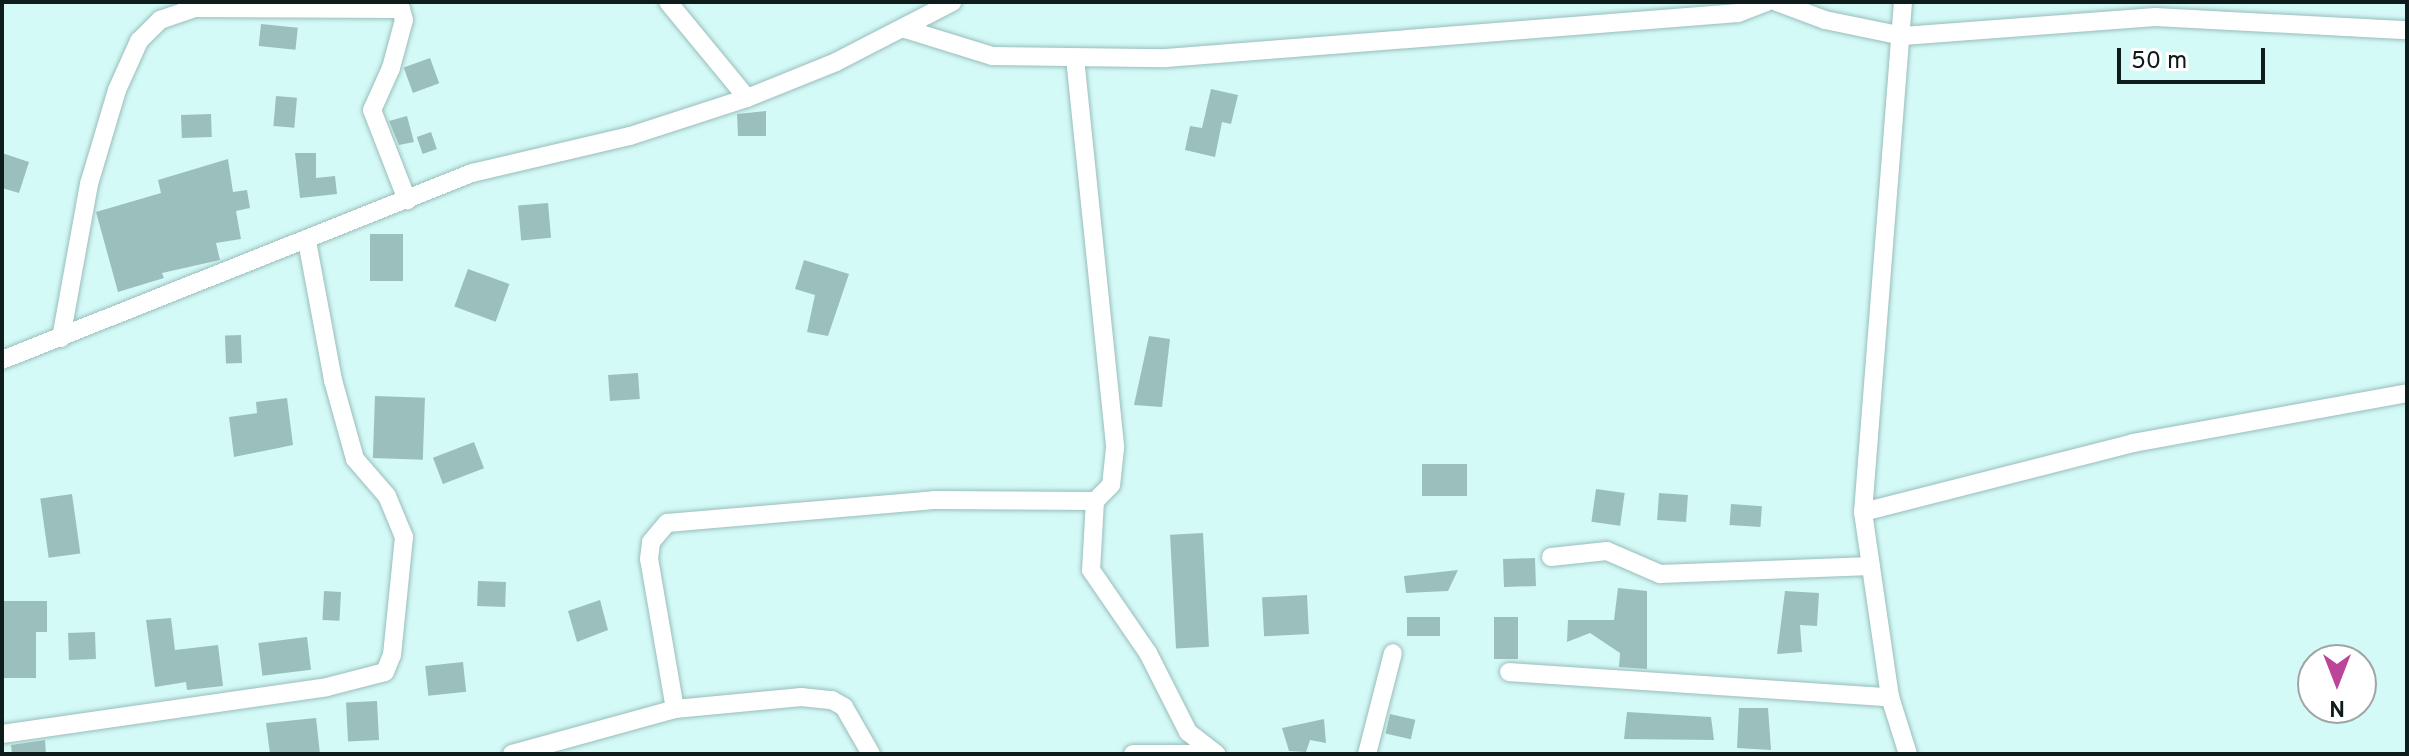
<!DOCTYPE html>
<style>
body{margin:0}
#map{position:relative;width:2409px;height:756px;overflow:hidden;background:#d4faf7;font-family:Overpass,sans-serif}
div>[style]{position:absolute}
.building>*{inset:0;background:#9bbfbd;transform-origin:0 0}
.roads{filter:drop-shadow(0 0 2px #99bdbb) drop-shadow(0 0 2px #99bdbb)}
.minor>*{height:18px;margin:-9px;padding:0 9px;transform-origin:9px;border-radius:9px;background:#fff}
span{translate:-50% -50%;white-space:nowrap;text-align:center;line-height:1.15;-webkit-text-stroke:8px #fff;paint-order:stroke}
.frame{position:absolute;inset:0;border:4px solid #0e1c1b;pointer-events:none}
.north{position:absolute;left:2297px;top:644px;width:80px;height:80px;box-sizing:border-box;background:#fff;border:2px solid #9fa4a4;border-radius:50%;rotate:180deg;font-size:22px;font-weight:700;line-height:32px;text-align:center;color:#0e1c1b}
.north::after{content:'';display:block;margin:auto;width:28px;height:36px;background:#bc4499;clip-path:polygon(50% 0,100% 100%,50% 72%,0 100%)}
.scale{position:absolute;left:2117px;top:48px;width:148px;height:36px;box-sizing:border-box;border:4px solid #0e1c1b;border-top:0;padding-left:10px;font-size:24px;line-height:28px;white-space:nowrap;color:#0e1c1b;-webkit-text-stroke:6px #fff;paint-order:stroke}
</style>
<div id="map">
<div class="building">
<i style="left:261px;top:24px;width:37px;height:22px;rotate:6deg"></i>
<i style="left:430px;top:58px;width:27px;height:28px;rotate:70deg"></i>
<i style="clip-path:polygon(1211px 89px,1238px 95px,1231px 124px,1222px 122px,1215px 157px,1185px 150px,1190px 126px,1202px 128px)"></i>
<i style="left:276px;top:96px;width:21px;height:30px;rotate:5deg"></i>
<i style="clip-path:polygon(766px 111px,766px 136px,738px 136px,737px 114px)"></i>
<i style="left:211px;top:114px;width:23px;height:30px;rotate:88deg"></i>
<i style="clip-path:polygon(407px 116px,414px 142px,399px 145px,389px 121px)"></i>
<i style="left:431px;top:132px;width:18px;height:15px;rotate:71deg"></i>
<i style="clip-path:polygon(2px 153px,29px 162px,19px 193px,2px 188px)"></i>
<i style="clip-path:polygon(295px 153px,316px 153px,316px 178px,335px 176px,337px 194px,300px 198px)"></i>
<i style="clip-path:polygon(228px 159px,233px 192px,247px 190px,250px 208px,236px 211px,241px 239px,216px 243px,220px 260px,162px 273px,164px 278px,118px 292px,96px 212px,161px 193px,158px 180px)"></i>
<i style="left:548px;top:203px;width:35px;height:30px;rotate:85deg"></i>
<i style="left:403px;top:234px;width:47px;height:33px;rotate:90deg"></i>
<i style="clip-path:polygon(804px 260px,849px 274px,828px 336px,807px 332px,815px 295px,795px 289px)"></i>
<i style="left:468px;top:269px;width:44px;height:40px;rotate:20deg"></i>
<i style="left:241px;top:335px;width:28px;height:16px;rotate:88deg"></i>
<i style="clip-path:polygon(1149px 336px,1170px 339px,1162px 407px,1134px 405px)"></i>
<i style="left:638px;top:373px;width:26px;height:30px;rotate:86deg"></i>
<i style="left:375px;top:396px;width:50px;height:62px;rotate:2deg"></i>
<i style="clip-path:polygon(287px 398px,293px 445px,234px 457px,229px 417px,257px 413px,256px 402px)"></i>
<i style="left:474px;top:442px;width:28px;height:44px;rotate:69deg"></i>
<i style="left:1422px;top:464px;width:45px;height:32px"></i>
<i style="left:1596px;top:489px;width:29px;height:33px;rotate:8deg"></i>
<i style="left:1659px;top:493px;width:29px;height:27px;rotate:4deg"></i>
<i style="left:72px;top:494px;width:60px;height:32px;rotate:82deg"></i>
<i style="left:1731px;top:504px;width:31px;height:21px;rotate:4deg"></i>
<i style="left:1203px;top:533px;width:114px;height:33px;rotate:87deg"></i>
<i style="left:1535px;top:558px;width:28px;height:32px;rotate:88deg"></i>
<i style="clip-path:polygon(1458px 570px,1448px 591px,1406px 593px,1404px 576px)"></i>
<i style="left:506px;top:582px;width:25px;height:28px;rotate:92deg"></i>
<i style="clip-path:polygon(1618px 588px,1647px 591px,1647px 669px,1619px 667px,1620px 653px,1590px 633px,1567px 642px,1568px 620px,1614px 620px)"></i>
<i style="left:324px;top:591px;width:17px;height:29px;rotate:3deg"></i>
<i style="clip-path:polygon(1785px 591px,1819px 593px,1817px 626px,1800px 625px,1802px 652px,1777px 654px)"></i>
<i style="left:1307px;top:595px;width:39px;height:45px;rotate:87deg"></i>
<i style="clip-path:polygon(600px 600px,608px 630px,577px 642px,568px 611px)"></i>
<i style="clip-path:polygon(2px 601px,47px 601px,47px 632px,36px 632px,36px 678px,2px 678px)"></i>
<i style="left:1407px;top:617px;width:33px;height:19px"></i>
<i style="left:1494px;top:617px;width:24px;height:42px"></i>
<i style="clip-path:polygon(171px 618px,175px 650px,218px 645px,223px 686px,187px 690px,186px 682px,155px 687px,146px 620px)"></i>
<i style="left:95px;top:632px;width:27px;height:27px;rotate:88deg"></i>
<i style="left:307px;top:637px;width:33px;height:49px;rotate:83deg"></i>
<i style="left:463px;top:662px;width:30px;height:38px;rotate:84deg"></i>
<i style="left:377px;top:701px;width:39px;height:31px;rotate:87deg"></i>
<i style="clip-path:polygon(1739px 708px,1768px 708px,1771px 750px,1737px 748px)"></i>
<i style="clip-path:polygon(1627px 712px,1711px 717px,1714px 740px,1624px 739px)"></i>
<i style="left:1390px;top:714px;width:26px;height:20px;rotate:13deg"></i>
<i style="clip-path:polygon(316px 718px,320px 754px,270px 754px,266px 723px)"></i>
<i style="clip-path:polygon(1324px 719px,1326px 743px,1310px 740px,1306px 752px,1289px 751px,1282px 728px)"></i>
<i style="clip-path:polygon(45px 740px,46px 754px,12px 754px,11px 745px)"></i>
</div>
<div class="roads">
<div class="minor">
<i style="left:668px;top:2px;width:124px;rotate:50.5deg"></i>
<i style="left:1777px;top:2px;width:51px;rotate:20.6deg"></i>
<i style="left:1825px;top:20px;width:80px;rotate:11.6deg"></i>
<i style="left:1903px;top:36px;width:253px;rotate:-4.3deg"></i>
<i style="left:2155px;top:17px;width:252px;rotate:3deg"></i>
<i style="left:1903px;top:2px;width:512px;rotate:94.48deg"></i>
<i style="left:1863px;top:512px;width:187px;rotate:81.7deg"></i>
<i style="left:1890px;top:697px;width:60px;rotate:72.5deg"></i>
<i style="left:905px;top:29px;width:91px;rotate:17.2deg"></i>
<i style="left:992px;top:56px;width:174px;rotate:0.7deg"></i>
<i style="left:1166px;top:58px;width:574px;rotate:-4.5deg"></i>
<i style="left:1738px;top:13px;width:31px;rotate:-21deg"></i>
<i style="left:1075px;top:58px;width:392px;rotate:84.1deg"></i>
<i style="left:1115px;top:448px;width:37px;rotate:96deg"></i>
<i style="left:1111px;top:485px;width:23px;rotate:135deg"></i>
<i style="left:1095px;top:501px;width:69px;rotate:93.3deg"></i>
<i style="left:1091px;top:570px;width:101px;rotate:55.5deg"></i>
<i style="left:1148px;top:653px;width:89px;rotate:63.1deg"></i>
<i style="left:1188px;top:732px;width:36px;rotate:38deg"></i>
<i style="left:61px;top:338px;width:157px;rotate:-79.7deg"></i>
<i style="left:89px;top:184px;width:98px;rotate:-73.4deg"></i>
<i style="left:117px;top:90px;width:54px;rotate:-65.8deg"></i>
<i style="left:139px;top:41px;width:30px;rotate:-45deg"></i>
<i style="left:160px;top:20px;width:36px;rotate:-19deg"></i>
<i style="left:194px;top:8px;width:207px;rotate:0.3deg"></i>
<i style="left:401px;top:9px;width:11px;rotate:75deg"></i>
<i style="left:404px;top:20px;width:50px;rotate:105.2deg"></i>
<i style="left:391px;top:68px;width:46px;rotate:114.3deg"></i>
<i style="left:372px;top:110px;width:97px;rotate:68.7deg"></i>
<i style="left:2px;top:360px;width:506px;rotate:-21.7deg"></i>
<i style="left:472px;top:173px;width:162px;rotate:-13.2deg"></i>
<i style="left:630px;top:136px;width:123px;rotate:-18deg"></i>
<i style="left:747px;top:98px;width:96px;rotate:-22deg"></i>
<i style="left:836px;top:62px;width:131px;rotate:-27.3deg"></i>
<i style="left:1863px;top:512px;width:279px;rotate:-14.3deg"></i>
<i style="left:2133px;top:443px;width:279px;rotate:-10.3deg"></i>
<i style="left:1551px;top:557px;width:56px;rotate:-6.1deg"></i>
<i style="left:1607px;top:551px;width:58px;rotate:23.5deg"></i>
<i style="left:1660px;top:574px;width:211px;rotate:-2.2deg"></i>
<i style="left:1509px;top:672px;width:382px;rotate:3.8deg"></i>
<i style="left:675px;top:709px;width:152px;rotate:-99.8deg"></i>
<i style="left:649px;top:559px;width:17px;rotate:-83deg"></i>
<i style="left:651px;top:542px;width:25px;rotate:-50deg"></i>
<i style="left:667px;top:523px;width:268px;rotate:-4.9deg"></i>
<i style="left:934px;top:500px;width:161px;rotate:0.4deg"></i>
<i style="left:2px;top:734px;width:328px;rotate:-8.2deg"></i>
<i style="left:327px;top:687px;width:60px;rotate:-14.5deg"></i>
<i style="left:385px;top:672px;width:18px;rotate:-68deg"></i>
<i style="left:392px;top:655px;width:119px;rotate:-84.2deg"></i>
<i style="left:404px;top:537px;width:44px;rotate:-112.5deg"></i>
<i style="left:387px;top:496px;width:49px;rotate:-130.9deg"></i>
<i style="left:355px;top:459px;width:82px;rotate:-105.6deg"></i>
<i style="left:333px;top:380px;width:141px;rotate:-100.6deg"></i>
<i style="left:512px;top:754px;width:169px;rotate:-15.4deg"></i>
<i style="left:675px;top:709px;width:127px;rotate:-5.4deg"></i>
<i style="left:801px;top:697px;width:31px;rotate:6deg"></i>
<i style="left:832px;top:700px;width:14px;rotate:30deg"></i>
<i style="left:844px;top:707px;width:54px;rotate:60.1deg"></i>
<i style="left:1133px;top:754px;width:83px"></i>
<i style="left:1367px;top:754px;width:104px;rotate:-75.6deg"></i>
</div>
</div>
<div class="frame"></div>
<div class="north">N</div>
<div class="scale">50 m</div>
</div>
